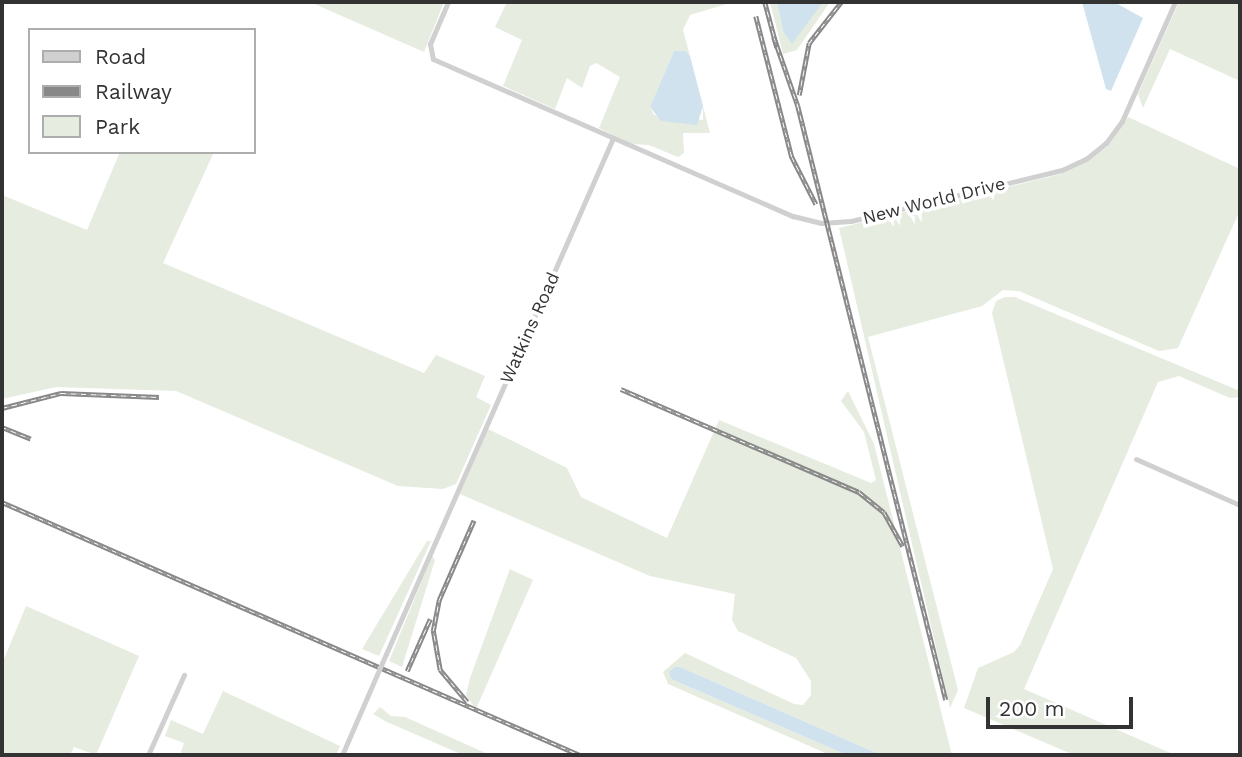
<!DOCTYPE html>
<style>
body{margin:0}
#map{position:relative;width:1242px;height:757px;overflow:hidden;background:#fff;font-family:"Work Sans",sans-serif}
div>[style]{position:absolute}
.green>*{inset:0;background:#e6ecdf}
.water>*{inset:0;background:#cfe2ee}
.minor>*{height:5px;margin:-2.5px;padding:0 2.5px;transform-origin:2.5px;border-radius:2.5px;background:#d0d0d0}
.rail>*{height:4.5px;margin-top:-2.25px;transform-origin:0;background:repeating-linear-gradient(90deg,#fff 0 5px,#888 0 10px);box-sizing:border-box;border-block:2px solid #888}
.minor-bridge>*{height:5px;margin:-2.5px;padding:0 2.5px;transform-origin:2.5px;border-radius:2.5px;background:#d0d0d0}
span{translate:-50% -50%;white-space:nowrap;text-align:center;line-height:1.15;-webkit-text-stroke:7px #fff;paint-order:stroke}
.street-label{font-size:18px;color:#333}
.frame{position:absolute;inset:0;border:4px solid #333;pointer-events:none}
.legend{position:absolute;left:28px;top:28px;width:228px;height:126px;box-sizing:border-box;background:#fff;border:2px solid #adadad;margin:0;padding:9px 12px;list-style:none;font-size:21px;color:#333}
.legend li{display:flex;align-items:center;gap:14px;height:35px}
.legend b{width:35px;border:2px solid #adadad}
.scale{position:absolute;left:986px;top:697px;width:147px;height:32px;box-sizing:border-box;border:4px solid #333;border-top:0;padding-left:9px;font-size:21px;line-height:24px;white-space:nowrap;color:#333;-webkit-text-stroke:5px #fff;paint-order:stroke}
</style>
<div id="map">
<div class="green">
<i style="clip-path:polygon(310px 2px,444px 2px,424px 52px)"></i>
<i style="clip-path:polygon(507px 2px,733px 2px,690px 15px,683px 30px,690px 56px,686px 51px,674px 51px,650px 107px,654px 115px,703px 120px,703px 106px,710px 133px,683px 133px,684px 153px,678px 157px,649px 145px,631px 144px,599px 128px,620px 77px,596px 63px,590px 66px,582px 88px,567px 78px,555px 109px,503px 86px,522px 40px,495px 27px)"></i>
<i style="clip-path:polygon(770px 2px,777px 2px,783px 31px,807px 22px,823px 2px,830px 2px,797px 50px,783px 54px)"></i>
<i style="clip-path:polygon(1179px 2px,1240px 2px,1240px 81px,1170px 49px,1143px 108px,1138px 94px)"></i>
<i style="clip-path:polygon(1128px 117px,1240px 169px,1240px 210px,1178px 348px,1159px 351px,1019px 291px,1003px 290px,982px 306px,868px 337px,958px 690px,950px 708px,839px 228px,1061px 174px,1108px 146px)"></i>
<i style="clip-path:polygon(120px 152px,214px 152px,163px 263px,424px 373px,436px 355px,485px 376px,476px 397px,491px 405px,456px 484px,443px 489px,398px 486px,176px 391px,56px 387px,2px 399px,2px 195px,87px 230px)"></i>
<i style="clip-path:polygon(1005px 297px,1015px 297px,1240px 391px,1240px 397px,1230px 398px,1179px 376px,1158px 382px,1024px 689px,1175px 755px,1074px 755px,964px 708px,978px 668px,1014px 652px,1020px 645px,1053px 569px,992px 313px,996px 301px)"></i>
<i style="clip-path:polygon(848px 391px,874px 444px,952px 755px,881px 755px,680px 667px,671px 679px,847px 755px,830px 755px,668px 684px,663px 672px,685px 653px,794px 704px,803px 705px,811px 695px,811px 681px,796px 658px,738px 631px,732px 620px,735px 594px,650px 576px,460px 494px,488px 429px,567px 468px,581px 497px,667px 538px,719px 420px,871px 483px,876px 480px,864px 432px,841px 401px)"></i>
<i style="clip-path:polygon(427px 541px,431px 541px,379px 656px,362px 649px)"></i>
<i style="clip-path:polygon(432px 556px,435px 560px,402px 667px,389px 661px)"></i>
<i style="clip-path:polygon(510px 569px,533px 580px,476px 709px,466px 696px,470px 678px)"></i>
<i style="clip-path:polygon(26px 606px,139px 656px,96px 755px,74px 747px,70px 755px,2px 755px,2px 664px)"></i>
<i style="clip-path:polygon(223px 691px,340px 746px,336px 755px,180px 755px,184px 743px,165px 736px,171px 720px,203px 734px)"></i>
<i style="clip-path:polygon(380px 707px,391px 716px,405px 717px,490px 755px,463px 755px,387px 722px,373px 714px)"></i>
</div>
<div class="water">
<i style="clip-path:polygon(777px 2px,823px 2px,792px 44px,783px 31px)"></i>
<i style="clip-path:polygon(1082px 2px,1114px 2px,1143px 18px,1111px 91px,1106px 89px)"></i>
<i style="clip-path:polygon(674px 51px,686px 51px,690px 56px,703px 106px,697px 125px,661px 121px,650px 107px)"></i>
<i style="clip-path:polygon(675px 667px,680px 667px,881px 755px,847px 755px,671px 679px,669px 672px)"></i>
</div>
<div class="minor">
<i style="left:448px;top:2px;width:46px;rotate:113.2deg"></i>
<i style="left:430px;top:44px;width:15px;rotate:79deg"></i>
<i style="left:433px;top:59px;width:393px;rotate:23.6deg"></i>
<i style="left:793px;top:216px;width:29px;rotate:14deg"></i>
<i style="left:821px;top:223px;width:30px;rotate:-4deg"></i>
<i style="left:851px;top:221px;width:217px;rotate:-13.6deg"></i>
<i style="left:1062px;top:170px;width:26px;rotate:-25deg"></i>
<i style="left:1086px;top:159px;width:26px;rotate:-39deg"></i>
<i style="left:1106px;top:143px;width:27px;rotate:-54deg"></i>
<i style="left:1122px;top:121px;width:130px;rotate:-66deg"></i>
<i style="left:1136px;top:459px;width:114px;rotate:23.9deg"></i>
<i style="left:386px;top:654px;width:564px;rotate:-66.25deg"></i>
<i style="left:148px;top:755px;width:88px;rotate:-65.8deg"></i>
</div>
<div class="rail">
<i style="left:765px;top:2px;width:47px;rotate:75.1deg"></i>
<i style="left:756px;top:16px;width:146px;rotate:75.7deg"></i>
<i style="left:792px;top:157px;width:53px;rotate:62.9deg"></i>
<i style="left:774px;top:37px;width:73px;rotate:70.8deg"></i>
<i style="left:798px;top:106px;width:612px;rotate:76.01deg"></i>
<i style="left:799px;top:95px;width:53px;rotate:-79.1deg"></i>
<i style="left:809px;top:43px;width:52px;rotate:-52deg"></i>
<i style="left:621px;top:389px;width:259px;rotate:23.4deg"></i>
<i style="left:859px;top:492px;width:32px;rotate:39deg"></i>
<i style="left:884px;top:512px;width:39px;rotate:61deg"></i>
<i style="left:2px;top:408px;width:61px;rotate:-14.3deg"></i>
<i style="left:61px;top:393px;width:98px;rotate:2.3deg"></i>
<i style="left:2px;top:427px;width:31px;rotate:22deg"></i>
<i style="left:2px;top:502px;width:631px;rotate:23.64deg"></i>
<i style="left:407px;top:671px;width:57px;rotate:-66.1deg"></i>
<i style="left:467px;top:702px;width:42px;rotate:-130.2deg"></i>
<i style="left:440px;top:670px;width:40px;rotate:-100deg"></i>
<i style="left:433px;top:631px;width:32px;rotate:-79deg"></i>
<i style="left:439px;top:600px;width:87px;rotate:-66.4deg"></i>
</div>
<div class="minor-bridge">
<i style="left:342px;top:755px;width:110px;rotate:-66.5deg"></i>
</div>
<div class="street-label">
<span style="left:934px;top:201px;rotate:-14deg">New World Drive</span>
<span style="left:530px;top:328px;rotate:-66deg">Watkins Road</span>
</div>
<div class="frame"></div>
<ul class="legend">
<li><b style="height:9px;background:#d0d0d0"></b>Road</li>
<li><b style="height:9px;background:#888"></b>Railway</li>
<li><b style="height:19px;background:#e6ecdf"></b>Park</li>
</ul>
<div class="scale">200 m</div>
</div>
